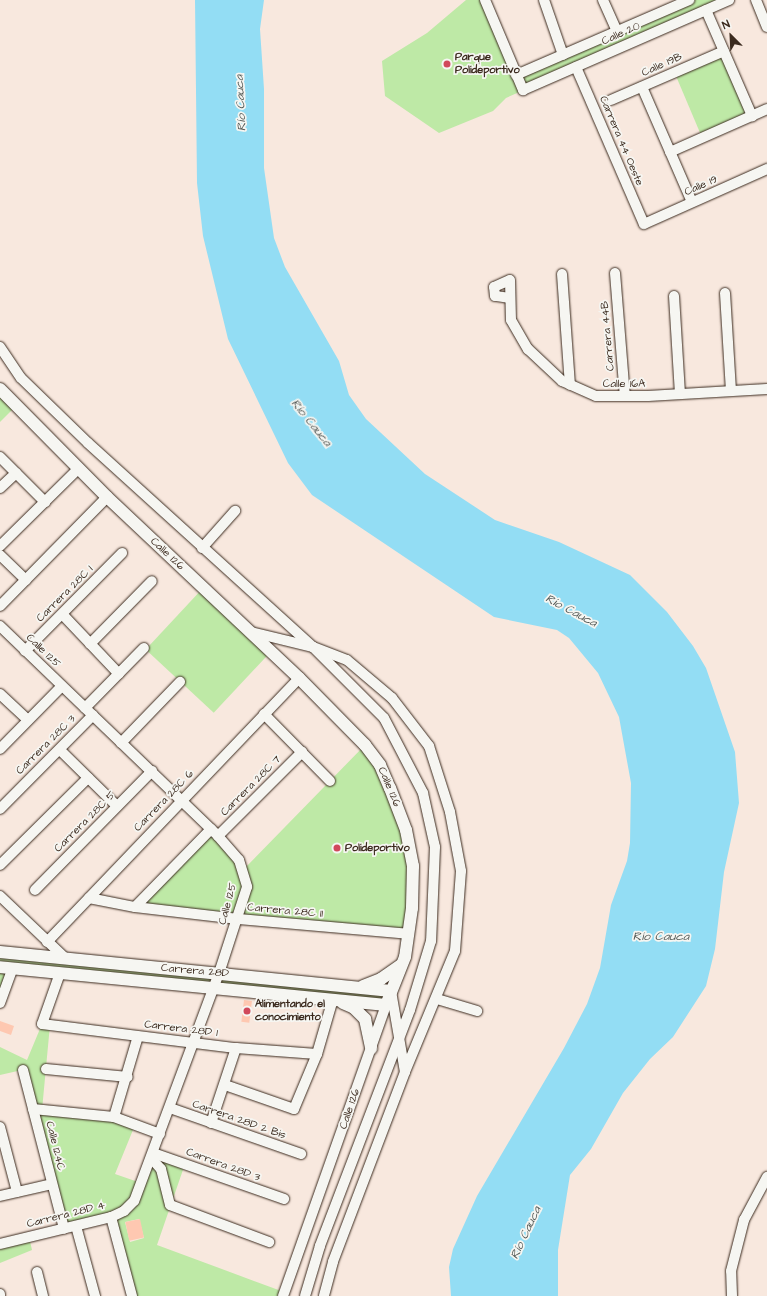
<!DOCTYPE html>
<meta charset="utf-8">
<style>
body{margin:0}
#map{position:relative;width:767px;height:1296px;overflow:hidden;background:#f8e8de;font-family:"Architects Daughter",sans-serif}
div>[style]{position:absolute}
.green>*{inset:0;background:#bee9a6;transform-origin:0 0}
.water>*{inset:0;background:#93ddf4}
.building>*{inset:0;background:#fec8b1;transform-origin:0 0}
.roads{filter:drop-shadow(0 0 1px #3b2a1e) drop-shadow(0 0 1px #3b2a1e)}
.minor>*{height:10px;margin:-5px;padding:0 5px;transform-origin:5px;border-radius:5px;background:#f6f6f2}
.tertiary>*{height:12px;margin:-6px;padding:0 6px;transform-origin:6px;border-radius:6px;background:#f6f6f2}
.dots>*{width:11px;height:11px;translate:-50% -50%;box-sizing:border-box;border:2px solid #f6f6f2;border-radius:50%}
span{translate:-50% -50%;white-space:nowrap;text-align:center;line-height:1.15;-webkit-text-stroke:3.5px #f6f6f2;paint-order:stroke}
.street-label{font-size:11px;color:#3b2a1e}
.poi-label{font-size:11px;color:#3b2a1e;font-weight:700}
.left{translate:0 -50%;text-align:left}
.water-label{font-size:12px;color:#515754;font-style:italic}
.north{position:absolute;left:711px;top:16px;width:40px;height:40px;-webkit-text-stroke:3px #f6f6f2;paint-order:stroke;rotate:336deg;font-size:11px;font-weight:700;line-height:16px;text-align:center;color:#3b2a1e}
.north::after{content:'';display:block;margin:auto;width:14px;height:18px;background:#3b2a1e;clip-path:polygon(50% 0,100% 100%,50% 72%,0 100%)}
</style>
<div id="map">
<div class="green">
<i style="clip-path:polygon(466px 0,485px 0,516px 75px,689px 0,729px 0,506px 98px,493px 111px,439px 133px,385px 96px,382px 61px,427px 33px)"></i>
<i style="left:724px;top:51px;width:71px;height:54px;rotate:67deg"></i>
<i style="clip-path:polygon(0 389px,16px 406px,0 422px)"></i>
<i style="left:203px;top:588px;width:93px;height:84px;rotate:43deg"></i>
<i style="clip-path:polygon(365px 745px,406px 830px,408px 934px,135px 907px,211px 829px,243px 870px)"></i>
<i style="clip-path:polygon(0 952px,391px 991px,386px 1005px,13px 968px,0 1003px)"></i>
<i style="clip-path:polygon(evenodd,42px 1024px,50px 1025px,42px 1110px,135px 1125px,115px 1174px,141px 1183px,153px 1153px,185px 1164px,157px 1245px,284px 1292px,283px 1296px,132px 1296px,111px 1217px,64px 1229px,22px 1070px,0 1075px,0 1047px,27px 1060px,42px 1024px,139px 1219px,144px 1238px,130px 1242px,125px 1222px,139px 1219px)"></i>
<i style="clip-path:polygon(29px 1237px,32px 1250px,0 1263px,0 1244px)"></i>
</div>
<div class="water">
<i style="clip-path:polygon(195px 0,264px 0,260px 29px,264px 89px,264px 168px,274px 238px,285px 267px,339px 361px,349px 395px,366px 419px,425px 474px,495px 520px,559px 542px,630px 575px,667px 612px,693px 646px,706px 668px,735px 752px,739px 803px,724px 872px,715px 949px,706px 986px,673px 1037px,650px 1059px,623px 1093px,591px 1149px,570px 1175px,558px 1250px,558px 1296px,451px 1296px,449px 1267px,453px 1249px,477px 1196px,564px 1048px,587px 1004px,600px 968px,611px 905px,627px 861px,630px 843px,631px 783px,619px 717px,598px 673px,569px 638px,557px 630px,494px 617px,312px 495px,288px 463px,228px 339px,203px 236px,197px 183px)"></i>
</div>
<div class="building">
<i style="left:244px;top:1000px;width:8px;height:22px;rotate:7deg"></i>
<i style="clip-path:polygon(0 1021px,14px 1026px,11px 1035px,0 1031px)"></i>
<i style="left:140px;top:1219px;width:19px;height:15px;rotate:78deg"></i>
</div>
<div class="roads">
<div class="minor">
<i style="left:485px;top:0;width:98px;rotate:67.1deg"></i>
<i style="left:523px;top:90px;width:225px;rotate:-23.6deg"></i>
<i style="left:544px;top:0;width:58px;rotate:70.9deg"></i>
<i style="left:603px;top:0;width:34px;rotate:66deg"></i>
<i style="left:756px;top:0;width:29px;rotate:68deg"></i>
<i style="left:706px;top:10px;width:116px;rotate:66.5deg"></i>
<i style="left:576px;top:67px;width:171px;rotate:66.6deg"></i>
<i style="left:644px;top:224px;width:135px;rotate:-24.1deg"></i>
<i style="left:516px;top:75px;width:189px;rotate:-23.4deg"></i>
<i style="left:642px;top:87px;width:125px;rotate:66.5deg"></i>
<i style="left:611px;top:100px;width:123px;rotate:-23.4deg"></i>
<i style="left:670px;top:152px;width:106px;rotate:-23.9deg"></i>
<i style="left:615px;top:273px;width:123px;rotate:85.4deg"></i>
<i style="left:562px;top:274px;width:111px;rotate:85.9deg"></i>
<i style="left:725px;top:293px;width:98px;rotate:86.5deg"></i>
<i style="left:674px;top:296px;width:98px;rotate:86.5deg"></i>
<i style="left:510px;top:298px;width:15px;rotate:-172deg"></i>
<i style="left:495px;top:296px;width:9px;rotate:-96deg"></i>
<i style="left:494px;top:287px;width:17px;rotate:-24deg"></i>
<i style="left:510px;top:280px;width:40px;rotate:88.6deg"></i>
<i style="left:511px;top:320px;width:34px;rotate:60deg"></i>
<i style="left:528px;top:349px;width:47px;rotate:43.3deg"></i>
<i style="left:562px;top:381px;width:37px;rotate:24deg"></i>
<i style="left:596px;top:396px;width:52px"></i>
<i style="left:648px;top:396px;width:119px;rotate:-3.4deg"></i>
<i style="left:0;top:347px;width:37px;rotate:56deg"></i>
<i style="left:21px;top:378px;width:93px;rotate:44.1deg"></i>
<i style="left:88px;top:443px;width:304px;rotate:42.2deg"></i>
<i style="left:313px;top:647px;width:100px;rotate:45deg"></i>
<i style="left:384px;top:718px;width:85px;rotate:62.5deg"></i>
<i style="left:423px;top:793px;width:55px;rotate:77.5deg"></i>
<i style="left:435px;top:847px;width:94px;rotate:92.4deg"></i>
<i style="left:431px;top:941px;width:72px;rotate:106.9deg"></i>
<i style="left:410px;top:1010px;width:253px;rotate:110.9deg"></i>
<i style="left:320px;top:1246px;width:52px;rotate:106.7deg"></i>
<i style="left:0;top:457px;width:64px;rotate:45deg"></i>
<i style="left:0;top:488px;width:22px;rotate:-43deg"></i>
<i style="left:0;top:546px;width:111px;rotate:-44.6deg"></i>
<i style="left:202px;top:548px;width:50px;rotate:-48.3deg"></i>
<i style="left:0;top:555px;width:36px;rotate:44deg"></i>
<i style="left:0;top:606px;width:153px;rotate:-45.5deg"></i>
<i style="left:63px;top:615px;width:81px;rotate:46.5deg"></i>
<i style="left:0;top:626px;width:303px;rotate:43.9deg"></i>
<i style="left:218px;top:836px;width:32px;rotate:49deg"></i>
<i style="left:239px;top:860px;width:28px;rotate:73deg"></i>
<i style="left:247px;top:887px;width:90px;rotate:108deg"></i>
<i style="left:219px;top:973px;width:243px;rotate:110.4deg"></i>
<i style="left:134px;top:1201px;width:14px;rotate:135deg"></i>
<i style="left:124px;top:1211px;width:14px;rotate:155deg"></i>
<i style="left:111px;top:1217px;width:114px;rotate:166.3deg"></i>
<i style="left:251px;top:632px;width:64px;rotate:13.6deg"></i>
<i style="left:313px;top:647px;width:36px;rotate:21deg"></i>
<i style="left:347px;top:660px;width:59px;rotate:40.2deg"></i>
<i style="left:392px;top:698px;width:61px;rotate:52.4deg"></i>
<i style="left:429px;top:746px;width:69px;rotate:72.3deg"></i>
<i style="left:450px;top:812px;width:60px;rotate:79.4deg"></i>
<i style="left:461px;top:871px;width:80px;rotate:94.3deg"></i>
<i style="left:455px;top:951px;width:131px;rotate:112.5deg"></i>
<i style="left:405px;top:1072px;width:203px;rotate:110.8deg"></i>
<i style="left:333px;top:1262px;width:35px;rotate:105deg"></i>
<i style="left:90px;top:644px;width:88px;rotate:-45.5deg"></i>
<i style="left:25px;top:651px;width:138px;rotate:-45.3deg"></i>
<i style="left:0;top:694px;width:38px;rotate:43deg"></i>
<i style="left:85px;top:708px;width:84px;rotate:-45.5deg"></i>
<i style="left:264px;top:714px;width:94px;rotate:45.4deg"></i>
<i style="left:121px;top:743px;width:85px;rotate:-46deg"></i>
<i style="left:0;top:749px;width:88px;rotate:-45.5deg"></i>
<i style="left:60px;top:750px;width:80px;rotate:44.5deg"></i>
<i style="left:0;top:809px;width:132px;rotate:-45.3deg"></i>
<i style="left:218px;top:836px;width:119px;rotate:-45deg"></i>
<i style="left:0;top:865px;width:124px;rotate:-44.7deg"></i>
<i style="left:35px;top:890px;width:167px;rotate:-45.5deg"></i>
<i style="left:0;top:896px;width:90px;rotate:43.6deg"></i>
<i style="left:89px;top:898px;width:47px;rotate:11.1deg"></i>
<i style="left:135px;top:907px;width:104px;rotate:6.6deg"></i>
<i style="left:238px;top:919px;width:171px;rotate:5deg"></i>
<i style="left:135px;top:907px;width:109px;rotate:-45.7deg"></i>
<i style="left:47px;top:942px;width:365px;rotate:-46.3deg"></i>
<i style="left:60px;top:973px;width:54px;rotate:109.4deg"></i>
<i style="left:42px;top:1024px;width:195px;rotate:7.1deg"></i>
<i style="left:236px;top:1048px;width:81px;rotate:4.2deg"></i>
<i style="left:391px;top:991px;width:82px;rotate:80.2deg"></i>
<i style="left:437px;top:999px;width:42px;rotate:16.7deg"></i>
<i style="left:0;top:1003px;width:37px;rotate:-70deg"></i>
<i style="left:46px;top:1069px;width:82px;rotate:5.6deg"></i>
<i style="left:23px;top:1070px;width:164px;rotate:75.5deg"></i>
<i style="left:225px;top:1085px;width:73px;rotate:19.2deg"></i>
<i style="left:294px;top:1109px;width:60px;rotate:-67.3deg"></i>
<i style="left:317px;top:1054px;width:57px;rotate:-73.8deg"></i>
<i style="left:170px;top:1108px;width:139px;rotate:19.3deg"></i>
<i style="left:33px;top:1109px;width:81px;rotate:5.6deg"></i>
<i style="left:114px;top:1117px;width:49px;rotate:20.3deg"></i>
<i style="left:114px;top:1117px;width:84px;rotate:-73.5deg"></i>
<i style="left:211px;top:1123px;width:79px;rotate:-71.6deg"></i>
<i style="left:0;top:1127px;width:67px;rotate:75.3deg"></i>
<i style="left:153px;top:1153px;width:139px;rotate:19.3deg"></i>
<i style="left:151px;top:1158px;width:15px;rotate:48deg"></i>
<i style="left:161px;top:1169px;width:37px;rotate:76deg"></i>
<i style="left:170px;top:1205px;width:106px;rotate:20.5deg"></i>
<i style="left:0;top:1196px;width:53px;rotate:-13deg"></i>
<i style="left:111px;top:1217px;width:82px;rotate:75.1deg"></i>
<i style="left:76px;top:1226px;width:73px;rotate:74.8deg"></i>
<i style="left:37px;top:1272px;width:25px;rotate:76deg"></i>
<i style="left:0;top:1294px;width:2px;rotate:90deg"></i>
<i style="left:283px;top:1296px;width:309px;rotate:-70.5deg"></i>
<i style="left:732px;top:1296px;width:25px;rotate:-92deg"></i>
<i style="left:731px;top:1271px;width:53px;rotate:-75.7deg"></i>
<i style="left:744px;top:1220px;width:49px;rotate:-61.9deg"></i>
</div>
<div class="tertiary">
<i style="left:0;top:389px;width:152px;rotate:45.3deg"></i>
<i style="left:107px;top:497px;width:264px;rotate:43.3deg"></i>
<i style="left:299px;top:678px;width:94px;rotate:45.4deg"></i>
<i style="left:365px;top:745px;width:25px;rotate:53deg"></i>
<i style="left:380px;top:765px;width:25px;rotate:67deg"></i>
<i style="left:390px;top:788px;width:45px;rotate:69.1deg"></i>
<i style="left:406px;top:830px;width:37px;rotate:79deg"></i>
<i style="left:413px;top:866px;width:42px;rotate:91.4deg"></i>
<i style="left:412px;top:908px;width:49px;rotate:98.1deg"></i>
<i style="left:405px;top:957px;width:52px;rotate:111.6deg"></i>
<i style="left:386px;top:1005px;width:388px;rotate:-174.4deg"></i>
<i style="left:0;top:952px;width:393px;rotate:5.7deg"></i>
<i style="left:363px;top:986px;width:19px;rotate:-21deg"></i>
<i style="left:381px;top:979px;width:24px;rotate:-35deg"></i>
<i style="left:343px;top:1003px;width:12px;rotate:24deg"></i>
<i style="left:354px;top:1008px;width:16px;rotate:45deg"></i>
<i style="left:365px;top:1019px;width:30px;rotate:78deg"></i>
</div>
</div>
<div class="dots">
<i style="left:447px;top:64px;background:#d1495b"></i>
<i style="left:337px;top:848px;background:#d1495b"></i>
<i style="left:247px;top:1011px;background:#d1495b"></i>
</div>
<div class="street-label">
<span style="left:621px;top:34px;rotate:-24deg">Calle 20</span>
<span style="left:662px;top:65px;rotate:-24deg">Calle 19B</span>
<span style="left:621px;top:141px;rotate:67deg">Carrera 44 Oeste</span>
<span style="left:701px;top:186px;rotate:-24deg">Calle 19</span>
<span style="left:608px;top:336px;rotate:-95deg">Carrera 44B</span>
<span style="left:624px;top:384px">Calle 16A</span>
<span style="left:167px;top:554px;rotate:43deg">Calle 126</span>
<span style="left:65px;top:594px;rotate:-45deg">Carrera 28C 1</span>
<span style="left:43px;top:651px;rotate:44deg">Calle 125</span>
<span style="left:46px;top:745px;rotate:-45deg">Carrera 28C 3</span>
<span style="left:251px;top:786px;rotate:-45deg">Carrera 28C 7</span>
<span style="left:389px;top:787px;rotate:67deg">Calle 126</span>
<span style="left:164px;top:801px;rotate:-46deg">Carrera 28C 6</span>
<span style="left:85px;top:822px;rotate:-45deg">Carrera 28C 5</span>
<span style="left:228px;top:904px;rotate:-75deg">Calle 125</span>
<span style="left:285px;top:911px;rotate:5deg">Carrera 28C 11</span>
<span style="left:195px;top:971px;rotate:5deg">Carrera 28D</span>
<span style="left:181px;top:1029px;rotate:7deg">Carrera 28D 1</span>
<span style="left:350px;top:1109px;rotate:-71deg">Calle 126</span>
<span style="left:239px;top:1120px;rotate:19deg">Carrera 28D 2 Bis</span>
<span style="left:55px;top:1146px;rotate:76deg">Calle 124C</span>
<span style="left:223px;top:1165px;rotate:20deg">Carrera 28D 3</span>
<span style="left:66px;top:1215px;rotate:-14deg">Carrera 28D 4</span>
</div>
<div class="poi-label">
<span class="left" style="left:455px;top:64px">Parque<br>Polideportivo</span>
<span class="left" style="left:345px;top:848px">Polideportivo</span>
<span class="left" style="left:255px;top:1011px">Alimentando el<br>conocimiento</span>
</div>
<div class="water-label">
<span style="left:241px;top:103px;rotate:-93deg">Río Cauca</span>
<span style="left:311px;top:423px;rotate:51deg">Río Cauca</span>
<span style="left:571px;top:611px;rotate:28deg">Río Cauca</span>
<span style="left:661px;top:937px">Río Cauca</span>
<span style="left:526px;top:1233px;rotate:-65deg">Río Cauca</span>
</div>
<div class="north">N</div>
</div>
